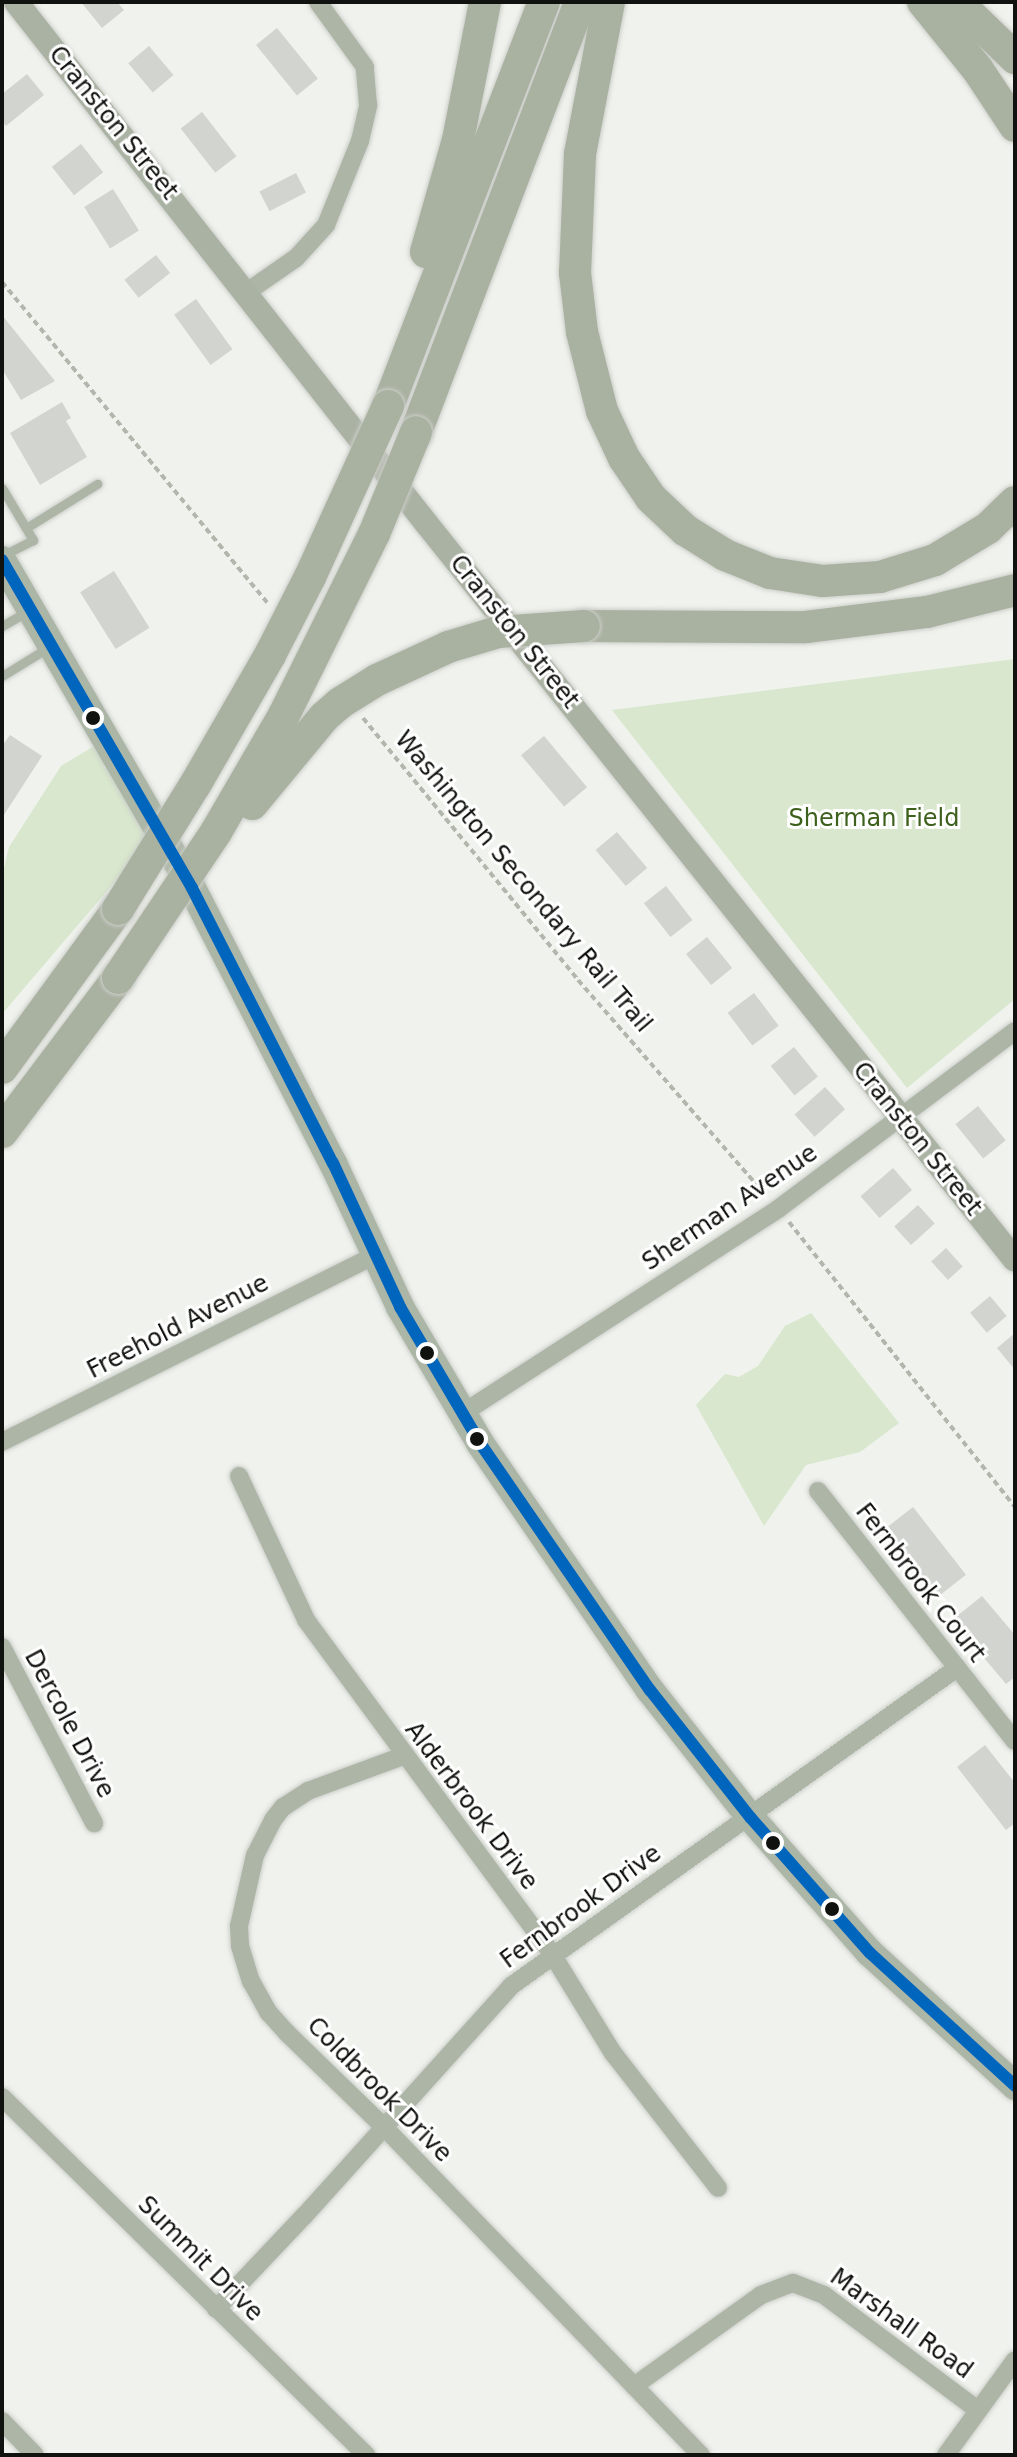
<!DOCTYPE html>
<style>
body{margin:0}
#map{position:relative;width:1017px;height:2457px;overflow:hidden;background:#f0f3ed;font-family:"DejaVu Sans",sans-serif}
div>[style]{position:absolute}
.green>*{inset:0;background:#d8e7cd}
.building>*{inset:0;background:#d2d4cf;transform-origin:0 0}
.path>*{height:4px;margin-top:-2px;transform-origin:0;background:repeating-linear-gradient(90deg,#b1b7ac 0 6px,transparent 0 10px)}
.roads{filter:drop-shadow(0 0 2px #ccceca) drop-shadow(0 0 2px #ccceca)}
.lane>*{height:9px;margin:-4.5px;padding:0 4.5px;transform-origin:4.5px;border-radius:4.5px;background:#acb5a6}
.street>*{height:18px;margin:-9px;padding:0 9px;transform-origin:9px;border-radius:9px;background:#acb5a6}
.secondary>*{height:24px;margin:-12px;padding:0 12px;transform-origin:12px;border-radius:12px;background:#aab2a3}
.primary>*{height:28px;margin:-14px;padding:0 14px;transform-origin:14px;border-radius:14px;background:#acb6a6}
.highway>*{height:32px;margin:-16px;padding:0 16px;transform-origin:16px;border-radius:16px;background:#a9b1a0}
.bridges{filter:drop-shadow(0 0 2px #ccceca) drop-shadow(0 0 2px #ccceca)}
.highway-bridge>*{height:32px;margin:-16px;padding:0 16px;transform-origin:16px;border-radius:16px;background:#a9b1a0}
.bus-1>*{height:12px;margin:-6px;padding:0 6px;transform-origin:6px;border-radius:6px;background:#0065bd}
.dots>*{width:22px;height:22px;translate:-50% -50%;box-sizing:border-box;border:4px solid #fff;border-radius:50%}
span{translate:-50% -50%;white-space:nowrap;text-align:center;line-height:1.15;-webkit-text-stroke:6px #fff;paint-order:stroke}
.street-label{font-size:24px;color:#10120f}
.park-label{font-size:24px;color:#3d611c}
.frame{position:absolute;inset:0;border:4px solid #10120f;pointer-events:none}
</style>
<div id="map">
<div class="green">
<i style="clip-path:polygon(1015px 659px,1015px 999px,907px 1088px,612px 710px)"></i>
<i style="clip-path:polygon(104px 740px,152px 821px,142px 850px,2px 1014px,2px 877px,9px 847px,61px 766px)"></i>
<i style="clip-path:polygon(811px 1313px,899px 1423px,860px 1452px,806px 1465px,764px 1526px,696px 1405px,725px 1374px,739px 1377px,758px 1366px,785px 1326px)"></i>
</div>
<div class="building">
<i style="clip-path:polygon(81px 2px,117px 2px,124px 10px,102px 28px)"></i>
<i style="left:277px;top:28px;width:65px;height:27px;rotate:51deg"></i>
<i style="left:149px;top:46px;width:38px;height:27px;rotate:50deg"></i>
<i style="clip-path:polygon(27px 74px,44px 95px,6px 126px,2px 121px,2px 94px)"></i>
<i style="left:202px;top:112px;width:56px;height:27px;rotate:52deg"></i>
<i style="left:81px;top:144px;width:36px;height:37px;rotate:52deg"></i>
<i style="left:296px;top:173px;width:22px;height:41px;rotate:63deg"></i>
<i style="left:113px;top:189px;width:49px;height:34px;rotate:58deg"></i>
<i style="left:156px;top:255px;width:23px;height:40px;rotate:52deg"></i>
<i style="left:196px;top:299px;width:62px;height:27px;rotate:54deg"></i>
<i style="clip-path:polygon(2px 315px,55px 381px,21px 400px,2px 369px)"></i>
<i style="clip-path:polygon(62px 402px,71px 418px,66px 421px,87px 457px,40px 485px,10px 433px)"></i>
<i style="left:114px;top:571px;width:67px;height:40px;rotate:58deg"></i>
<i style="clip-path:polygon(10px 735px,42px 756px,2px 818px,2px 746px)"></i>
<i style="left:544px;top:736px;width:67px;height:30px;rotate:50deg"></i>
<i style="left:617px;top:832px;width:47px;height:28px;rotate:50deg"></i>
<i style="left:666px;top:886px;width:43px;height:28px;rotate:52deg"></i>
<i style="left:707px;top:937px;width:40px;height:27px;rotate:51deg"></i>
<i style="left:754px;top:993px;width:41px;height:33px;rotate:53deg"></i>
<i style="left:794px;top:1047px;width:38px;height:30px;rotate:51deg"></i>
<i style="left:825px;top:1087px;width:30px;height:41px;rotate:48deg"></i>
<i style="left:978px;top:1106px;width:44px;height:29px;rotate:51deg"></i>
<i style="left:893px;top:1168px;width:29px;height:43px;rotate:49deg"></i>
<i style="left:918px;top:1205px;width:25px;height:32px;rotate:48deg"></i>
<i style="left:946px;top:1248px;width:25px;height:20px;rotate:48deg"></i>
<i style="left:990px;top:1296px;width:26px;height:26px;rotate:50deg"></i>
<i style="clip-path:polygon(1015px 1333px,1015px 1370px,997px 1348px)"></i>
<i style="left:913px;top:1507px;width:86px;height:36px;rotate:52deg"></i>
<i style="clip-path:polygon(982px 1596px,1015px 1635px,1015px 1677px,1006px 1684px,952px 1620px)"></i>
<i style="clip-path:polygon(985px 1745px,1015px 1783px,1015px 1823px,1006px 1830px,957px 1767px)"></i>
</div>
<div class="path">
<i style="left:2px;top:282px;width:417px;rotate:50.4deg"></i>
<i style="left:363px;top:718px;width:339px;rotate:50.6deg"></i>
<i style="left:578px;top:980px;width:284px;rotate:48.9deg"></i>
<i style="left:789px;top:1222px;width:364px;rotate:51.6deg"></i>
</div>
<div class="roads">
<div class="lane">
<i style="left:2px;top:488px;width:61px;rotate:59.2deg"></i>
<i style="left:33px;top:540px;width:33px;rotate:153deg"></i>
<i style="left:26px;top:528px;width:84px;rotate:-31.8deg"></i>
<i style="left:2px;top:626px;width:30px;rotate:-30deg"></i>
<i style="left:2px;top:676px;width:55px;rotate:-31.7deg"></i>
</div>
<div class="street">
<i style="left:247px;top:292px;width:60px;rotate:-34.8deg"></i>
<i style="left:296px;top:258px;width:45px;rotate:-47.7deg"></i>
<i style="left:326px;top:225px;width:91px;rotate:-68deg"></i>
<i style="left:360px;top:141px;width:37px;rotate:-77deg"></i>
<i style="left:368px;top:105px;width:38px;rotate:-95deg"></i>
<i style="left:365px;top:67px;width:80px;rotate:-125.9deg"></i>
<i style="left:463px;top:1413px;width:375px;rotate:-32.9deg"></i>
<i style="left:778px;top:1209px;width:296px;rotate:-36.9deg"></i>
<i style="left:2px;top:1442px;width:417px;rotate:-26.6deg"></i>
<i style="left:239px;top:1476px;width:159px;rotate:65deg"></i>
<i style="left:306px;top:1620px;width:415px;rotate:53.6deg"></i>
<i style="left:552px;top:1954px;width:116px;rotate:58.4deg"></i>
<i style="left:613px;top:2053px;width:171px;rotate:52.1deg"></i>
<i style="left:818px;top:1491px;width:318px;rotate:51.8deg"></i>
<i style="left:2px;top:1647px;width:199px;rotate:62.4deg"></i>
<i style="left:403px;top:1756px;width:101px;rotate:159.8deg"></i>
<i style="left:308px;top:1791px;width:30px;rotate:147deg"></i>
<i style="left:283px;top:1807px;width:16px;rotate:128deg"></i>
<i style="left:273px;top:1820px;width:39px;rotate:117deg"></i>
<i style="left:255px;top:1855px;width:73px;rotate:102.7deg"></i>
<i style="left:239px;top:1926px;width:20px;rotate:87deg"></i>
<i style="left:240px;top:1946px;width:37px;rotate:73deg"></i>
<i style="left:251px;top:1981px;width:37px;rotate:61deg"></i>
<i style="left:269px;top:2013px;width:27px;rotate:48deg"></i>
<i style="left:287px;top:2033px;width:135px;rotate:44.1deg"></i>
<i style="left:384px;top:2127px;width:456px;rotate:46deg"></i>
<i style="left:2px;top:2097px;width:511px;rotate:44.52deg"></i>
<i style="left:216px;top:2309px;width:129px;rotate:-46.6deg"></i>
<i style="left:305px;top:2215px;width:308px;rotate:-48deg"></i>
<i style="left:511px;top:1986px;width:548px;rotate:-35.49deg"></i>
<i style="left:634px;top:2386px;width:156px;rotate:-35.6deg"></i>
<i style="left:761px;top:2295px;width:34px;rotate:-21deg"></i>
<i style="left:793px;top:2283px;width:33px;rotate:21deg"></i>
<i style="left:824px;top:2295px;width:192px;rotate:36.8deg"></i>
<i style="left:2px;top:2421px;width:47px;rotate:45.9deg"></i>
<i style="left:946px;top:2455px;width:117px;rotate:-54deg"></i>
</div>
<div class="secondary">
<i style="left:16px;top:2px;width:663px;rotate:51.8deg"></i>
<i style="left:426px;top:523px;width:943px;rotate:51.37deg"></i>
</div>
<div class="primary">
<i style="left:2px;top:560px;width:379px;rotate:59.9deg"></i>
<i style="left:192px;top:888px;width:309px;rotate:62.9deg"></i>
<i style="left:333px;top:1163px;width:159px;rotate:65deg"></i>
<i style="left:400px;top:1307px;width:158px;rotate:59.5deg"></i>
<i style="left:480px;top:1443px;width:300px;rotate:55.5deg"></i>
<i style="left:650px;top:1690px;width:162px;rotate:51.8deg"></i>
<i style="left:750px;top:1817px;width:181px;rotate:48.6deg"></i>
<i style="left:870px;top:1953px;width:197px;rotate:42.5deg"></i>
</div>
<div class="highway">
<i style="left:609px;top:2px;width:155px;rotate:100.8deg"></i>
<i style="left:580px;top:154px;width:119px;rotate:92.4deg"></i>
<i style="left:575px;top:273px;width:59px;rotate:83.2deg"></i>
<i style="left:582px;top:332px;width:81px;rotate:75.8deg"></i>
<i style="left:602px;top:411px;width:52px;rotate:64.9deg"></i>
<i style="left:624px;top:458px;width:48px;rotate:56deg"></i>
<i style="left:651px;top:498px;width:47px;rotate:43.3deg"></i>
<i style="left:685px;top:530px;width:47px;rotate:32deg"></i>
<i style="left:725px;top:555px;width:48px;rotate:21.8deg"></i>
<i style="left:770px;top:573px;width:54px;rotate:8.6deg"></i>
<i style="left:823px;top:581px;width:57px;rotate:-4deg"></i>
<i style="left:880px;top:577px;width:58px;rotate:-17.2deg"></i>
<i style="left:935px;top:560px;width:62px;rotate:-31.1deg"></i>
<i style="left:988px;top:528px;width:37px;rotate:-44deg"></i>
<i style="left:923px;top:2px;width:87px;rotate:51deg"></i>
<i style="left:978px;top:70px;width:67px;rotate:56.5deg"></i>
<i style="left:957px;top:2px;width:81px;rotate:44deg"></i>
<i style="left:426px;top:252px;width:116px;rotate:-74.1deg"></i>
<i style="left:458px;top:140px;width:141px;rotate:-78.9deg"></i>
<i style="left:388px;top:406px;width:433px;rotate:-68.9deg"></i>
<i style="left:416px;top:432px;width:460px;rotate:-69.1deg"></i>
<i style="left:584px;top:626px;width:222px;rotate:0.3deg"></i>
<i style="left:806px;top:627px;width:122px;rotate:-7.1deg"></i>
<i style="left:927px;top:612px;width:91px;rotate:-14deg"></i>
<i style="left:2px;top:1068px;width:197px;rotate:-53.9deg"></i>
<i style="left:2px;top:1132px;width:193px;rotate:-53deg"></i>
</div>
</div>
<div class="bridges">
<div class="highway-bridge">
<i style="left:252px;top:804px;width:113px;rotate:-50.4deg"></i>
<i style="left:324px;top:717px;width:21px;rotate:-41deg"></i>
<i style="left:340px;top:703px;width:44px;rotate:-31.9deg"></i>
<i style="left:377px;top:680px;width:78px;rotate:-24.9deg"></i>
<i style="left:448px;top:647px;width:52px;rotate:-16.7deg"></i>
<i style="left:498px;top:632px;width:86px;rotate:-4deg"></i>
<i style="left:118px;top:909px;width:146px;rotate:-58.2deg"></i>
<i style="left:195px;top:785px;width:150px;rotate:-60deg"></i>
<i style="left:270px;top:655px;width:88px;rotate:-62.9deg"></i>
<i style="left:310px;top:577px;width:188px;rotate:-65.5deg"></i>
<i style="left:118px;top:978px;width:176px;rotate:-56.1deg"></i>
<i style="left:216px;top:832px;width:135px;rotate:-59.8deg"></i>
<i style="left:284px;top:715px;width:202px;rotate:-63.6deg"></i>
<i style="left:374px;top:534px;width:110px;rotate:-67.6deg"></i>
</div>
</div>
<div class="bus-1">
<i style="left:2px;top:560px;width:379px;rotate:59.9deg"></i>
<i style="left:192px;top:888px;width:309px;rotate:62.9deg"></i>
<i style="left:333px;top:1163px;width:159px;rotate:65deg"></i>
<i style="left:400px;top:1307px;width:158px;rotate:59.5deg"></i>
<i style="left:480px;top:1443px;width:300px;rotate:55.5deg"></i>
<i style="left:650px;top:1690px;width:162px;rotate:51.8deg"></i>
<i style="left:750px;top:1817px;width:181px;rotate:48.6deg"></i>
<i style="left:870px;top:1953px;width:197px;rotate:42.5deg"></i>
</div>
<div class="dots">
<i style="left:93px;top:718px;background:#10120f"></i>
<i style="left:427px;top:1353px;background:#10120f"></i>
<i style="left:477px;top:1439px;background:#10120f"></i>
<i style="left:773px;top:1843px;background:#10120f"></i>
<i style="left:832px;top:1909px;background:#10120f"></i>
</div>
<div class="street-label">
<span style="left:113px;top:123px;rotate:51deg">Cranston Street</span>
<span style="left:514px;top:632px;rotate:51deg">Cranston Street</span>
<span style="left:523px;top:882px;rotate:50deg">Washington Secondary Rail Trail</span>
<span style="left:917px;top:1139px;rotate:51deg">Cranston Street</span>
<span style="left:730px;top:1208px;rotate:-34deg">Sherman Avenue</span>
<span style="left:178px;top:1327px;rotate:-27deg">Freehold Avenue</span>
<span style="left:920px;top:1583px;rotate:52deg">Fernbrook Court</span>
<span style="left:69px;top:1724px;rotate:62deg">Dercole Drive</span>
<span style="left:471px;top:1806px;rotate:53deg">Alderbrook Drive</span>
<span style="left:581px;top:1907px;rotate:-36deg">Fernbrook Drive</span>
<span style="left:379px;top:2090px;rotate:45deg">Coldbrook Drive</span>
<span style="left:200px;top:2259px;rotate:45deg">Summit Drive</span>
<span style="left:901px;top:2324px;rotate:36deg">Marshall Road</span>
</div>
<div class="park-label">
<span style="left:874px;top:819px">Sherman Field</span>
</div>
<div class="frame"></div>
</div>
